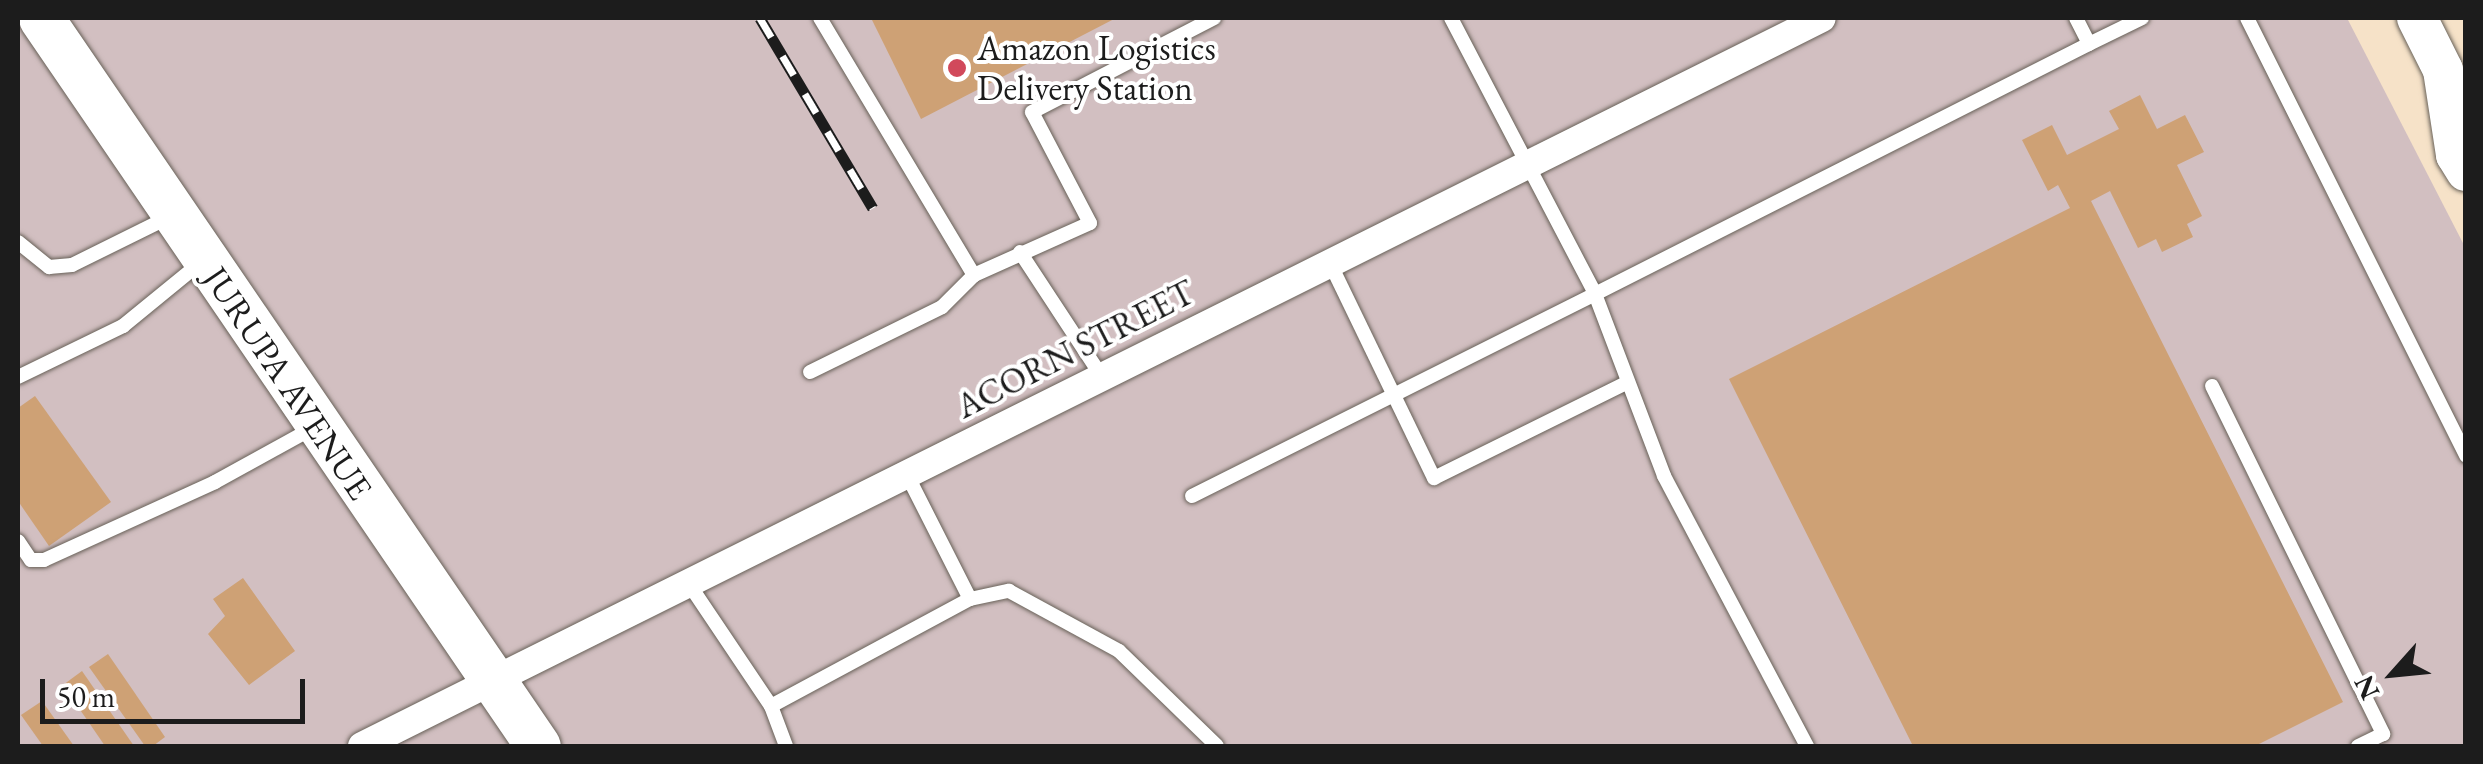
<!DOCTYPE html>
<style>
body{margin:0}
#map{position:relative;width:2483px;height:764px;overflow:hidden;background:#f6e2c8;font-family:"EB Garamond",serif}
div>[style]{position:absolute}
.industrial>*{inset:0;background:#d2bfc1}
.building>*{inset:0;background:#cea175}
.roads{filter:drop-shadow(0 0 2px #686158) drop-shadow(0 0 2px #686158)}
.lane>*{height:14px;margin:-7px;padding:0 7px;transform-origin:7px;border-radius:7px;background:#fff}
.street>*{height:28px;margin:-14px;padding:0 14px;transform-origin:14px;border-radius:14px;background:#fff}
.secondary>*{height:40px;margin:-20px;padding:0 20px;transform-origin:20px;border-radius:20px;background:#fff}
.primary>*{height:45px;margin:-22.5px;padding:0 22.5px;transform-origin:22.5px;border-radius:22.5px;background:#fff}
.rail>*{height:11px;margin-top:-5.5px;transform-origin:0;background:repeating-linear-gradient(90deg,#fff 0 22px,#1c1c1c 0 44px);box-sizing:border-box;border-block:2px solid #1c1c1c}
.dots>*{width:28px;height:28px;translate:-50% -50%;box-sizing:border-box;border:5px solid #fff;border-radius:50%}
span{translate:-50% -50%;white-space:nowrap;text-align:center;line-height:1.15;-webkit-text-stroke:8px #fff;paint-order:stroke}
.poi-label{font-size:35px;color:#1c1c1c}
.left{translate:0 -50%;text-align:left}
.street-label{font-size:35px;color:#1c1c1c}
.frame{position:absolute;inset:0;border:20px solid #1c1c1c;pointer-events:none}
.north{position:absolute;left:2343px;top:624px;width:100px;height:100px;-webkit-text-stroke:8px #fff;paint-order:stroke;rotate:243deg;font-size:28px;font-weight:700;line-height:40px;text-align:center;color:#1c1c1c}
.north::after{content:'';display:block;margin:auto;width:35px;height:45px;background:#1c1c1c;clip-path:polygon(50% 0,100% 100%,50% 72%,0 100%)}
.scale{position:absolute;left:40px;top:679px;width:265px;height:45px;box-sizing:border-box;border:5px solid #1c1c1c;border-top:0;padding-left:12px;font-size:30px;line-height:35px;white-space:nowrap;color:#1c1c1c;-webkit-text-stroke:8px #fff;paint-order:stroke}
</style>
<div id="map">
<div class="industrial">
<i style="clip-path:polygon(18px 18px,2347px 18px,2465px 247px,2465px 746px,18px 746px)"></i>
</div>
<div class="building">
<i style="clip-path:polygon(871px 18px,1116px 18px,921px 119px)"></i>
<i style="clip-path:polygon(2140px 95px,2157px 129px,2185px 115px,2204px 152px,2177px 165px,2202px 216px,2187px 224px,2193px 237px,2162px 252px,2156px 239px,2138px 248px,2110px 191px,2091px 201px,2343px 702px,2255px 746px,1913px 746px,1729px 379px,2070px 208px,2058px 185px,2048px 191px,2022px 140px,2052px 125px,2067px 155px,2119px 129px,2109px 111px)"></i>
<i style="clip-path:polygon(35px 396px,111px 502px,49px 546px,18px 501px,18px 408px)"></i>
<i style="clip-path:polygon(243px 578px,295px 651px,249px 685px,208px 634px,225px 616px,213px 599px)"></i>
<i style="clip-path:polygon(108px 654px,165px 737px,153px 746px,145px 746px,89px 667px)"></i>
<i style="clip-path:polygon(82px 671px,134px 746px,105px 746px,63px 685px)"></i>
<i style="clip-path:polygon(42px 701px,74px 746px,43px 746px,21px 715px)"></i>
</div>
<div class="roads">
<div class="lane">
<i style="left:820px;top:18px;width:300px;rotate:59.1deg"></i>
<i style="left:974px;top:275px;width:127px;rotate:-24.1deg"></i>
<i style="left:1090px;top:223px;width:125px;rotate:-117.6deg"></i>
<i style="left:1032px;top:112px;width:205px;rotate:-27.3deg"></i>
<i style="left:1451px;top:18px;width:311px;rotate:62.4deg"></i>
<i style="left:1595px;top:294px;width:554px;rotate:-26.84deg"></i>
<i style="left:2076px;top:18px;width:29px;rotate:63deg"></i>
<i style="left:2089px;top:44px;width:59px;rotate:-26.1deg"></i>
<i style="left:2247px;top:18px;width:490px;rotate:63.4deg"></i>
<i style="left:18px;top:242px;width:40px;rotate:39deg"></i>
<i style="left:49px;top:267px;width:23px;rotate:-5deg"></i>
<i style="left:72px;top:265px;width:108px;rotate:-26.3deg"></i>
<i style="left:1020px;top:252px;width:149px;rotate:56.7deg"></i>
<i style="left:1330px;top:263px;width:239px;rotate:64.2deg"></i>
<i style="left:1434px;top:478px;width:216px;rotate:-26.3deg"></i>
<i style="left:810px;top:372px;width:147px;rotate:-26.2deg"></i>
<i style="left:942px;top:307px;width:45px;rotate:-45deg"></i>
<i style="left:18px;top:377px;width:117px;rotate:-25.9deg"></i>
<i style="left:123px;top:326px;width:99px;rotate:-39.3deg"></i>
<i style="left:2212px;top:386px;width:388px;rotate:63.8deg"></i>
<i style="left:2383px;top:734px;width:28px;rotate:154deg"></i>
<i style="left:1192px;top:496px;width:451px;rotate:-26.6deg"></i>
<i style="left:1595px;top:294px;width:195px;rotate:69.2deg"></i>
<i style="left:1664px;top:476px;width:306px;rotate:62.1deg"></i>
<i style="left:18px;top:541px;width:23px;rotate:56deg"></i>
<i style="left:31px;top:560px;width:13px"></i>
<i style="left:44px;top:560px;width:188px;rotate:-24.5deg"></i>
<i style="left:215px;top:482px;width:114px;rotate:-28.8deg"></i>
<i style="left:689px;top:584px;width:147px;rotate:56.1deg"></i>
<i style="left:771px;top:706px;width:226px;rotate:-28.3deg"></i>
<i style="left:970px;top:599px;width:139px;rotate:-116.9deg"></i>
<i style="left:970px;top:599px;width:40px;rotate:-12deg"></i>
<i style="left:1009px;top:591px;width:125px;rotate:28.6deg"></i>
<i style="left:1119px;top:651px;width:136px;rotate:44.1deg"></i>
<i style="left:771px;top:706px;width:43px;rotate:69.4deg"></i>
</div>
<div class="street">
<i style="left:362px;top:746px;width:1631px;rotate:-26.5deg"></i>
</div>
<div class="secondary">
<i style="left:2417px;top:18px;width:58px;rotate:63.4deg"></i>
<i style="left:2443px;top:70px;width:86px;rotate:81.3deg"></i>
<i style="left:2456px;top:155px;width:19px;rotate:58deg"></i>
</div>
<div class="primary">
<i style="left:41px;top:18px;width:881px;rotate:55.68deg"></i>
</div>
</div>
<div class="rail">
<i style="left:760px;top:18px;width:221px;rotate:59.3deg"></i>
</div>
<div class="dots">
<i style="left:957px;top:68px;background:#d1495b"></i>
</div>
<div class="poi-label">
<span class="left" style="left:977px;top:68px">Amazon Logistics<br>Delivery Station</span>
</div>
<div class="street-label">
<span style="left:1075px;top:349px;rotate:-27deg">ACORN STREET</span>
<span style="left:288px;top:383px;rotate:56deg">JURUPA AVENUE</span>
</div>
<div class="frame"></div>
<div class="north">N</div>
<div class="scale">50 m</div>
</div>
